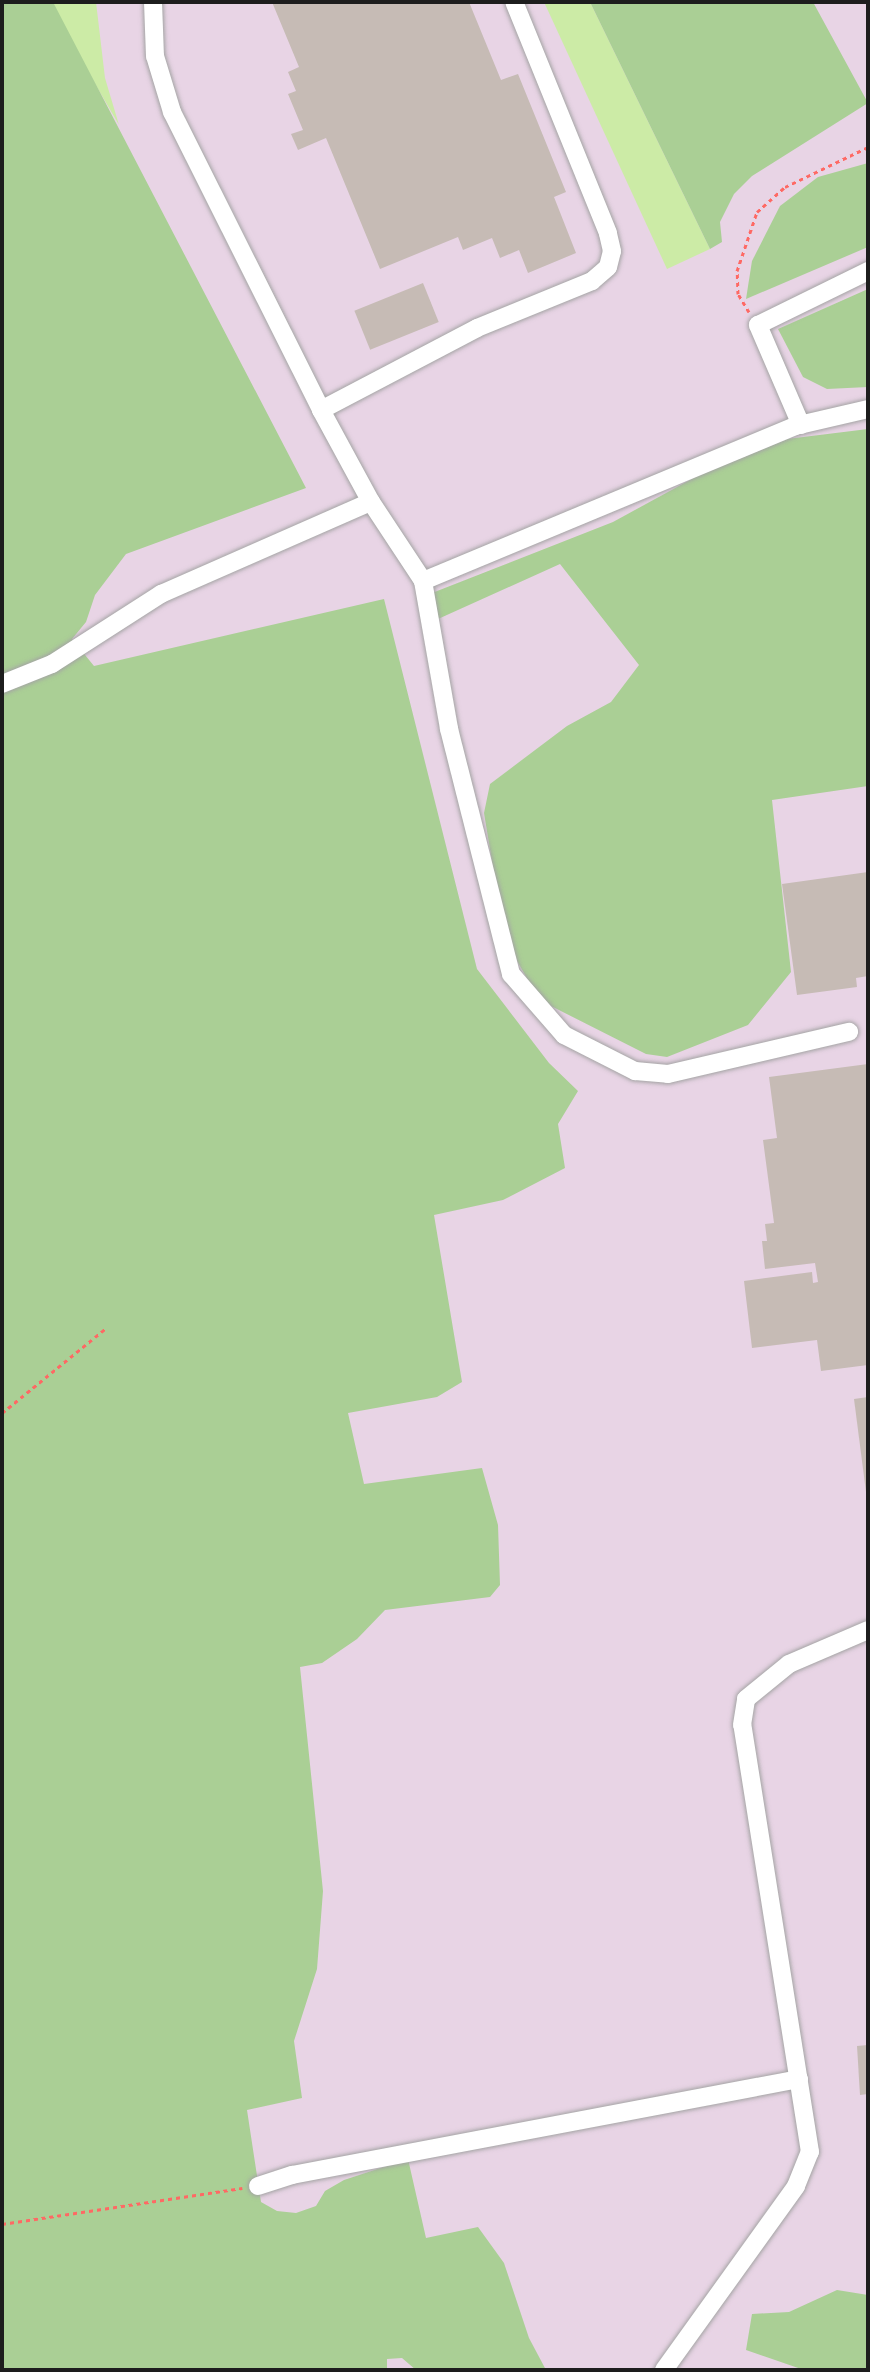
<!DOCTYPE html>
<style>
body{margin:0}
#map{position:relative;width:870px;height:2372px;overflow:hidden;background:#efeae2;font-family:Barlow,sans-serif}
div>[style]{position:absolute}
.industrial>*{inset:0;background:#e8d4e5}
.grass>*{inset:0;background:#cceba6}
.forest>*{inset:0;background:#aacf95}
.building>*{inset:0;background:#c6bbb5;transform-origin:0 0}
.path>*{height:3px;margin-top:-1.5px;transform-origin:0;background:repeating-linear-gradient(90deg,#fe6964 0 4px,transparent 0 8px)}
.roads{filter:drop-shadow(0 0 2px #a4a4a4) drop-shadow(0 0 2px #a4a4a4)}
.minor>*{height:18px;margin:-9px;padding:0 9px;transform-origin:9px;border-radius:9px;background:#fff}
span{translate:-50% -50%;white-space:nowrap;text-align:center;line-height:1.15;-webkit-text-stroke:7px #fff;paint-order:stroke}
.frame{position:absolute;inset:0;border:4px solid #1d1d1d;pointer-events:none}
</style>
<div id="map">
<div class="industrial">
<i style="clip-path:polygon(2px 2px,868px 2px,868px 2370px,159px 2370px,71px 721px)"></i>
</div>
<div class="grass">
<i style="clip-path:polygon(53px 2px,96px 2px,105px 78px,119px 125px,65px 32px)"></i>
<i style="clip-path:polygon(544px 2px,590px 2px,710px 249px,667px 269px)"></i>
</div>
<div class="forest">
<i style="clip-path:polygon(2px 2px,53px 2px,306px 488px,126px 554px,95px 595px,86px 622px,72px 639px,94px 666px,384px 599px,477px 969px,549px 1063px,578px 1091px,558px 1124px,565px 1168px,503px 1200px,434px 1215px,462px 1382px,437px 1397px,348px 1413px,364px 1484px,482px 1468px,498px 1525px,500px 1585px,490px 1597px,385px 1610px,357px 1639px,322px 1663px,300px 1667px,323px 1891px,317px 1969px,294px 2041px,302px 2098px,247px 2110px,261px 2202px,277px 2211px,296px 2213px,316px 2206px,325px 2191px,344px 2180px,408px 2159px,426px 2238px,478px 2227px,504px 2263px,529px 2338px,546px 2370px,416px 2370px,402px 2358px,387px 2359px,387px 2370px,2px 2370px)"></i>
<i style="clip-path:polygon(590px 2px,813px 2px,868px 103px,752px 176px,734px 194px,720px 222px,722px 242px,710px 249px)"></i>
<i style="clip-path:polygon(868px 163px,868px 247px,746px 299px,752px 261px,780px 206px,818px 177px)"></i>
<i style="clip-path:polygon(868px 289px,868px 387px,827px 389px,803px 377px,778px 329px)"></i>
<i style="clip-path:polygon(868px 429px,868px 786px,772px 800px,791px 972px,748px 1025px,667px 1057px,646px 1054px,549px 1005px,528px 980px,505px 940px,484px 813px,490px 784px,567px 726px,611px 702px,639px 665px,560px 564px,438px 619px,432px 593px,613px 522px,699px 475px,787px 439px)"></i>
<i style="clip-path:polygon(837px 2290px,868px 2295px,868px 2370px,804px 2370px,746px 2350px,752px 2314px,789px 2312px)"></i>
</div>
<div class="building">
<i style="clip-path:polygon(272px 2px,469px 2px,501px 80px,518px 74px,566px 192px,554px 197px,576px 253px,528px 273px,519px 250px,500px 258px,492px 238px,463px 250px,458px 237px,380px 269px,326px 138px,298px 150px,291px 134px,303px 130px,288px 94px,296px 91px,288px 72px,299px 67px)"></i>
<i style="left:423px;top:283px;width:42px;height:74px;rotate:68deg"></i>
<i style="clip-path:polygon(868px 872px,868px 976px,856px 978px,857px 987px,797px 995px,782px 884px)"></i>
<i style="clip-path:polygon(868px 1064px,868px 1365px,821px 1371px,817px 1340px,752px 1348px,744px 1281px,812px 1272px,813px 1283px,818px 1282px,815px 1263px,765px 1269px,762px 1241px,767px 1241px,765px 1224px,774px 1223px,763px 1140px,777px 1138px,769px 1077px)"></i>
<i style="clip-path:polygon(868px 1397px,868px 1492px,866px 1492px,854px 1399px)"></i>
<i style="clip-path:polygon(868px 2045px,868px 2094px,860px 2095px,857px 2046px)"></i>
</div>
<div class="path">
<i style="left:749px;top:312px;width:21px;rotate:-121deg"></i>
<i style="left:738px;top:294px;width:23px;rotate:-92deg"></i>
<i style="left:737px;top:271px;width:62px;rotate:-71.3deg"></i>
<i style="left:757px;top:212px;width:38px;rotate:-42deg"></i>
<i style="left:785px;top:187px;width:92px;rotate:-25.7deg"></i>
<i style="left:2px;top:1413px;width:133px;rotate:-39.2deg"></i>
<i style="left:2px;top:2224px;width:243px;rotate:-8.5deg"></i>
</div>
<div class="roads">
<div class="minor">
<i style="left:153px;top:2px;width:54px;rotate:87.9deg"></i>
<i style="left:155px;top:56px;width:59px;rotate:73.1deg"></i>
<i style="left:172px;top:112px;width:333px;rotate:63.4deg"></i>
<i style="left:321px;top:410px;width:105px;rotate:61.5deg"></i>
<i style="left:371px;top:502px;width:95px;rotate:56.6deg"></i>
<i style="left:423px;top:581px;width:150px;rotate:80deg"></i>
<i style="left:449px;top:729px;width:253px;rotate:75.8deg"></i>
<i style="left:511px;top:974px;width:81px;rotate:49deg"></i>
<i style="left:564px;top:1035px;width:80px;rotate:26.9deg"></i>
<i style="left:635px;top:1071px;width:33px;rotate:5deg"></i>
<i style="left:668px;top:1074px;width:186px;rotate:-13.1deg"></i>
<i style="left:321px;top:410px;width:176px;rotate:-27.7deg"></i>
<i style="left:477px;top:328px;width:124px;rotate:-22.2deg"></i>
<i style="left:592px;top:281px;width:21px;rotate:-41deg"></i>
<i style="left:608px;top:267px;width:16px;rotate:-76deg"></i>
<i style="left:612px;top:251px;width:18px;rotate:-103deg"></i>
<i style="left:608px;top:233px;width:249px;rotate:-112.1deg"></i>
<i style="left:801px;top:425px;width:109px;rotate:-113.3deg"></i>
<i style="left:758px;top:325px;width:123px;rotate:-26.1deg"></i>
<i style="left:423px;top:581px;width:403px;rotate:-22.6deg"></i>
<i style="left:795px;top:426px;width:75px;rotate:-13.1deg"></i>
<i style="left:2px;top:684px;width:54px;rotate:-21.8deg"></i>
<i style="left:52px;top:664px;width:130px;rotate:-32.7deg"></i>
<i style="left:161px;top:594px;width:229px;rotate:-23.7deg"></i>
<i style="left:258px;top:2186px;width:36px;rotate:-18deg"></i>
<i style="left:292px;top:2175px;width:516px;rotate:-10.72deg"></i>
<i style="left:664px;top:2370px;width:226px;rotate:-54.3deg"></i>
<i style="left:796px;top:2186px;width:37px;rotate:-68deg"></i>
<i style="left:810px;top:2152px;width:432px;rotate:-99deg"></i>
<i style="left:742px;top:1725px;width:26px;rotate:-81deg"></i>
<i style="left:746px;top:1699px;width:55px;rotate:-39.1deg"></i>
<i style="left:789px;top:1664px;width:86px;rotate:-23.3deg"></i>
</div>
</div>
<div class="frame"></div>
</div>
